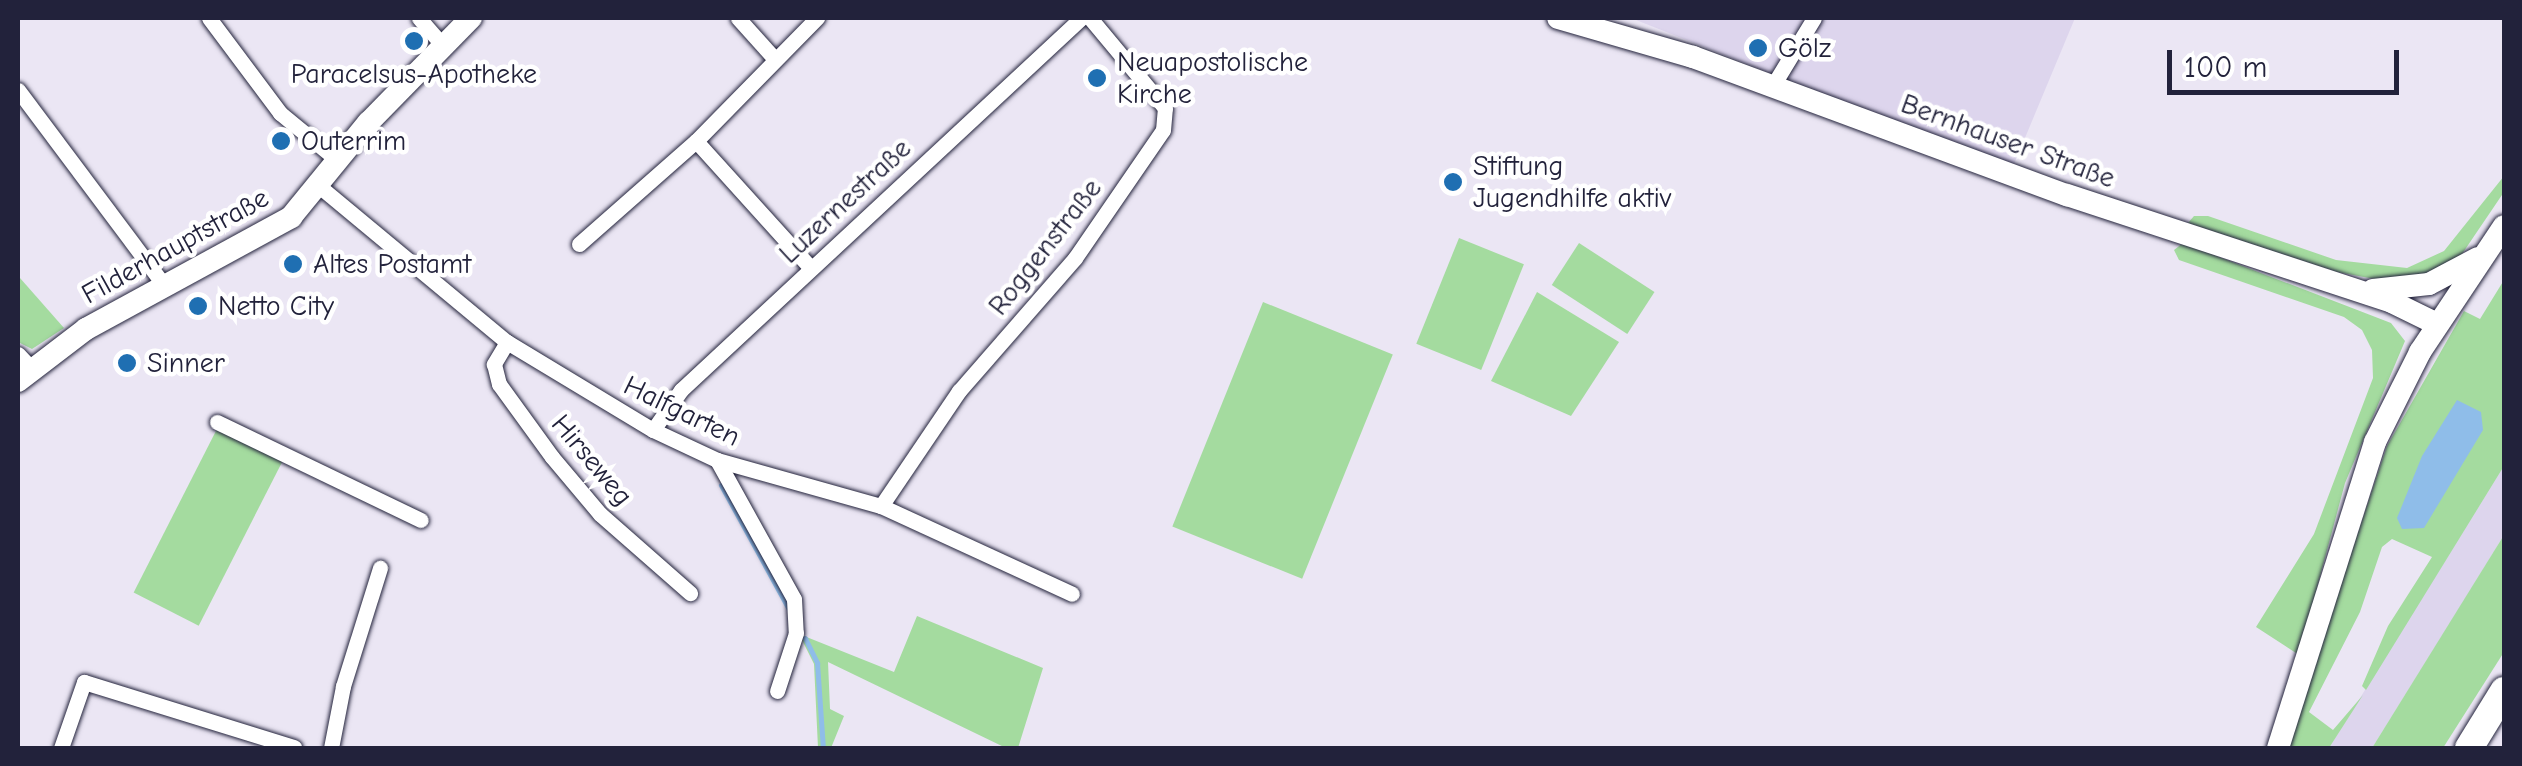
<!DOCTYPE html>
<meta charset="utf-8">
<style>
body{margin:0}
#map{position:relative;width:2522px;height:766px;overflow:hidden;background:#ebe6f4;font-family:"Comic Neue",sans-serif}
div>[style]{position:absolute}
.built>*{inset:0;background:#ddd5ed}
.green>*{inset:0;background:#a4db9f;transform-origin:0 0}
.water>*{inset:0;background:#8fbde9}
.stream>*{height:5px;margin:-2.5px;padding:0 2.5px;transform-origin:2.5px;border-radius:2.5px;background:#8fbde9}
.roads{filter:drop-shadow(0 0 2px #22223b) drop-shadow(0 0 2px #22223b)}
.minor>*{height:15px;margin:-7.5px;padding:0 7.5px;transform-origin:7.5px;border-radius:7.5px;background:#fff}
.secondary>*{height:22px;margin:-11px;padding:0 11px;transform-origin:11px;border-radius:11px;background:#fff}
.motorway>*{height:28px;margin:-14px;padding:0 14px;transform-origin:14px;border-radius:14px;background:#fff}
.dots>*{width:28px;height:28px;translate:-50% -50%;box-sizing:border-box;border:5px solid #fff;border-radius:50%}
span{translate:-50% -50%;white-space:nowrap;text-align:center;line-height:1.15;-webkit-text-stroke:9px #fff;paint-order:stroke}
.poi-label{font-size:28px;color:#22223b}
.left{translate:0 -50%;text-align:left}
.street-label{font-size:28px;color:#22223b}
.frame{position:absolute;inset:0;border:20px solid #22223b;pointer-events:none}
.scale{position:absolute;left:2167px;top:50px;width:232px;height:45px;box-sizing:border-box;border:5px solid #22223b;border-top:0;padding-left:12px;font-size:30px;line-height:35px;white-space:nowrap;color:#22223b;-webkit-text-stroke:8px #fff;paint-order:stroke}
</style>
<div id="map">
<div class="built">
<i style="clip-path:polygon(1631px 18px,2075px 18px,2012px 169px)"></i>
<i style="clip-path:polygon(2504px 466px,2504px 535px,2460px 607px,2372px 748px,2329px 748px)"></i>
</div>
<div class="green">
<i style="clip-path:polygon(2504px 176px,2504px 192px,2462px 254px,2435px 275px,2380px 280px,2337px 272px,2188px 223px,2194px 216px,2208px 216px,2336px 260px,2407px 268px,2444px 251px)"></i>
<i style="left:1459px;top:238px;width:70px;height:114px;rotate:22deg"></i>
<i style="left:1579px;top:243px;width:90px;height:50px;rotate:33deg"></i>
<i style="clip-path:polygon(2183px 243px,2391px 323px,2405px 341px,2345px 483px,2299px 655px,2256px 627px,2314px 534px,2373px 378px,2372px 350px,2362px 330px,2344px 317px,2179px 260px,2174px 250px)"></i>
<i style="clip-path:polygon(20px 278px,64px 328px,32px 349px,18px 342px)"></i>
<i style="clip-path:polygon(2504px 280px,2504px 466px,2366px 690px,2362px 686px,2388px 626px,2432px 557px,2392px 539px,2382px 547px,2360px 612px,2309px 712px,2333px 730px,2363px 695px,2329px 748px,2286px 748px,2387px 446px,2464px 311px,2480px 319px)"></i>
<i style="clip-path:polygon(1537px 292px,1619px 342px,1571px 416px,1491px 381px)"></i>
<i style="left:1263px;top:302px;width:140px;height:242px;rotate:22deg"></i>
<i style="left:219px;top:425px;width:73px;height:188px;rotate:27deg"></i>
<i style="clip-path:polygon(2504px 535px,2504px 652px,2443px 748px,2372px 748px)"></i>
<i style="clip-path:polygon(917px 616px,1043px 668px,1018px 748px,1006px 748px,828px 662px,830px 709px,844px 716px,831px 748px,818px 748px,814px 664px,799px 634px,894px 672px)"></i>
</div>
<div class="water">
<i style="clip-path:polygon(2457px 400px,2481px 412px,2483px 430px,2424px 528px,2402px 529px,2397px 518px,2422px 456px)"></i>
</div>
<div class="stream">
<i style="left:721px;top:485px;width:141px;rotate:61.3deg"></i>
<i style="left:805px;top:638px;width:28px;rotate:64deg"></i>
<i style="left:817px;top:663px;width:85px;rotate:86deg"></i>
</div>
<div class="roads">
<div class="minor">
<i style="left:209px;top:18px;width:119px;rotate:53.2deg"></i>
<i style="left:280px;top:113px;width:74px;rotate:39.5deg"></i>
<i style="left:419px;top:18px;width:35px;rotate:49deg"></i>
<i style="left:738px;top:18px;width:52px;rotate:48.1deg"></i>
<i style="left:1772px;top:87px;width:81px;rotate:-58.7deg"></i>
<i style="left:18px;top:90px;width:247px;rotate:53.2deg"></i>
<i style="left:696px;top:141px;width:170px;rotate:47.9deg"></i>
<i style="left:319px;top:186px;width:244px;rotate:39.7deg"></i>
<i style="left:507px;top:342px;width:170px;rotate:31.1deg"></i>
<i style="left:653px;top:430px;width:71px;rotate:25.1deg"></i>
<i style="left:717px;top:460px;width:170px;rotate:15.7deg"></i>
<i style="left:881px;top:506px;width:210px;rotate:24.7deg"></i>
<i style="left:579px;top:244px;width:156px;rotate:-41.4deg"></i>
<i style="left:696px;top:141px;width:173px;rotate:-45.5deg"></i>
<i style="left:507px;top:342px;width:26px;rotate:121deg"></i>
<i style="left:494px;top:364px;width:21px;rotate:76deg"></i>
<i style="left:499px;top:384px;width:90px;rotate:54deg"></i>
<i style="left:552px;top:457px;width:75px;rotate:49.9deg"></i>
<i style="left:600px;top:514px;width:120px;rotate:41.3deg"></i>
<i style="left:18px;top:354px;width:21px;rotate:47deg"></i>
<i style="left:217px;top:422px;width:226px;rotate:25.7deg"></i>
<i style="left:653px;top:430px;width:49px;rotate:-55deg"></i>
<i style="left:681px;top:390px;width:546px;rotate:-42.92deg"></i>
<i style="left:717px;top:460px;width:159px;rotate:61deg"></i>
<i style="left:794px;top:599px;width:34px;rotate:87deg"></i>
<i style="left:796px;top:633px;width:61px;rotate:108.1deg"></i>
<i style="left:881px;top:506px;width:139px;rotate:-55.9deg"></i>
<i style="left:959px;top:391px;width:176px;rotate:-48.9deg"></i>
<i style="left:1075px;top:258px;width:155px;rotate:-55.5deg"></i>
<i style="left:1163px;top:130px;width:22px;rotate:-85deg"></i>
<i style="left:1165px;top:108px;width:117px;rotate:-129.8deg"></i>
<i style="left:61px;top:748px;width:70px;rotate:-70.8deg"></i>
<i style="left:84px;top:682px;width:220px;rotate:17.2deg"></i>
<i style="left:331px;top:748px;width:63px;rotate:-79deg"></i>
<i style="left:343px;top:686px;width:124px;rotate:-72.6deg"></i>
</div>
<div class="secondary">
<i style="left:1558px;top:18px;width:141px;rotate:16.1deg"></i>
<i style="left:1693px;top:57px;width:399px;rotate:20.3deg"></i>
<i style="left:2067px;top:195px;width:342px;rotate:18.2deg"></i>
<i style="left:2392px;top:302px;width:50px;rotate:26.1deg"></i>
<i style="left:2373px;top:290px;width:56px;rotate:-6.1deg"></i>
<i style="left:2429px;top:284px;width:55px;rotate:-28deg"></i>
<i style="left:18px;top:381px;width:86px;rotate:-37.4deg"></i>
<i style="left:86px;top:329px;width:234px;rotate:-28.6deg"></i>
<i style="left:291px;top:217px;width:122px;rotate:-50.7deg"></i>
<i style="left:368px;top:123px;width:147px;rotate:-45.6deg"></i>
<i style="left:2278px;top:748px;width:321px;rotate:-72.4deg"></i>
<i style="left:2375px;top:442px;width:101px;rotate:-63.4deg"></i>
<i style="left:2420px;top:352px;width:151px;rotate:-56.3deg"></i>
</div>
<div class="motorway">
<i style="left:2469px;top:748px;width:67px;rotate:-58.4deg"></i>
</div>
</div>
<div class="dots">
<i style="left:414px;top:41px;background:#1f6fb2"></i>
<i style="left:1758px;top:48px;background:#1f6fb2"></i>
<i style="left:1097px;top:78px;background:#1f6fb2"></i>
<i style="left:281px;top:141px;background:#1f6fb2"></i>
<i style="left:1453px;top:182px;background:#1f6fb2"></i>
<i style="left:293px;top:264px;background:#1f6fb2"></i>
<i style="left:198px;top:306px;background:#1f6fb2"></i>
<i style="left:127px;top:363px;background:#1f6fb2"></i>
</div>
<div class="poi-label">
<span class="left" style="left:1778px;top:48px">Gölz</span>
<span class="left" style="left:1117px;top:78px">Neuapostolische<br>Kirche</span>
<span style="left:414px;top:74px">Paracelsus-Apotheke</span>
<span class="left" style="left:301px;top:141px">Outerrim</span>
<span class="left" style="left:1473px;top:182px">Stiftung<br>Jugendhilfe aktiv</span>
<span class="left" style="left:313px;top:264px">Altes Postamt</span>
<span class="left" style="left:218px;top:306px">Netto City</span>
<span class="left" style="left:147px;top:363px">Sinner</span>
</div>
<div class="street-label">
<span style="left:2008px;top:141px;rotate:20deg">Bernhauser Straße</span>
<span style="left:845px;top:201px;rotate:-43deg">Luzernestraße</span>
<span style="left:175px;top:246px;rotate:-29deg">Filderhauptstraße</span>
<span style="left:1045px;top:247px;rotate:-52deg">Roggenstraße</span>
<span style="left:682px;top:411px;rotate:26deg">Halfgarten</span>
<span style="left:592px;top:460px;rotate:50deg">Hirseweg</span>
</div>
<div class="frame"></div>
<div class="scale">100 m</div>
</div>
